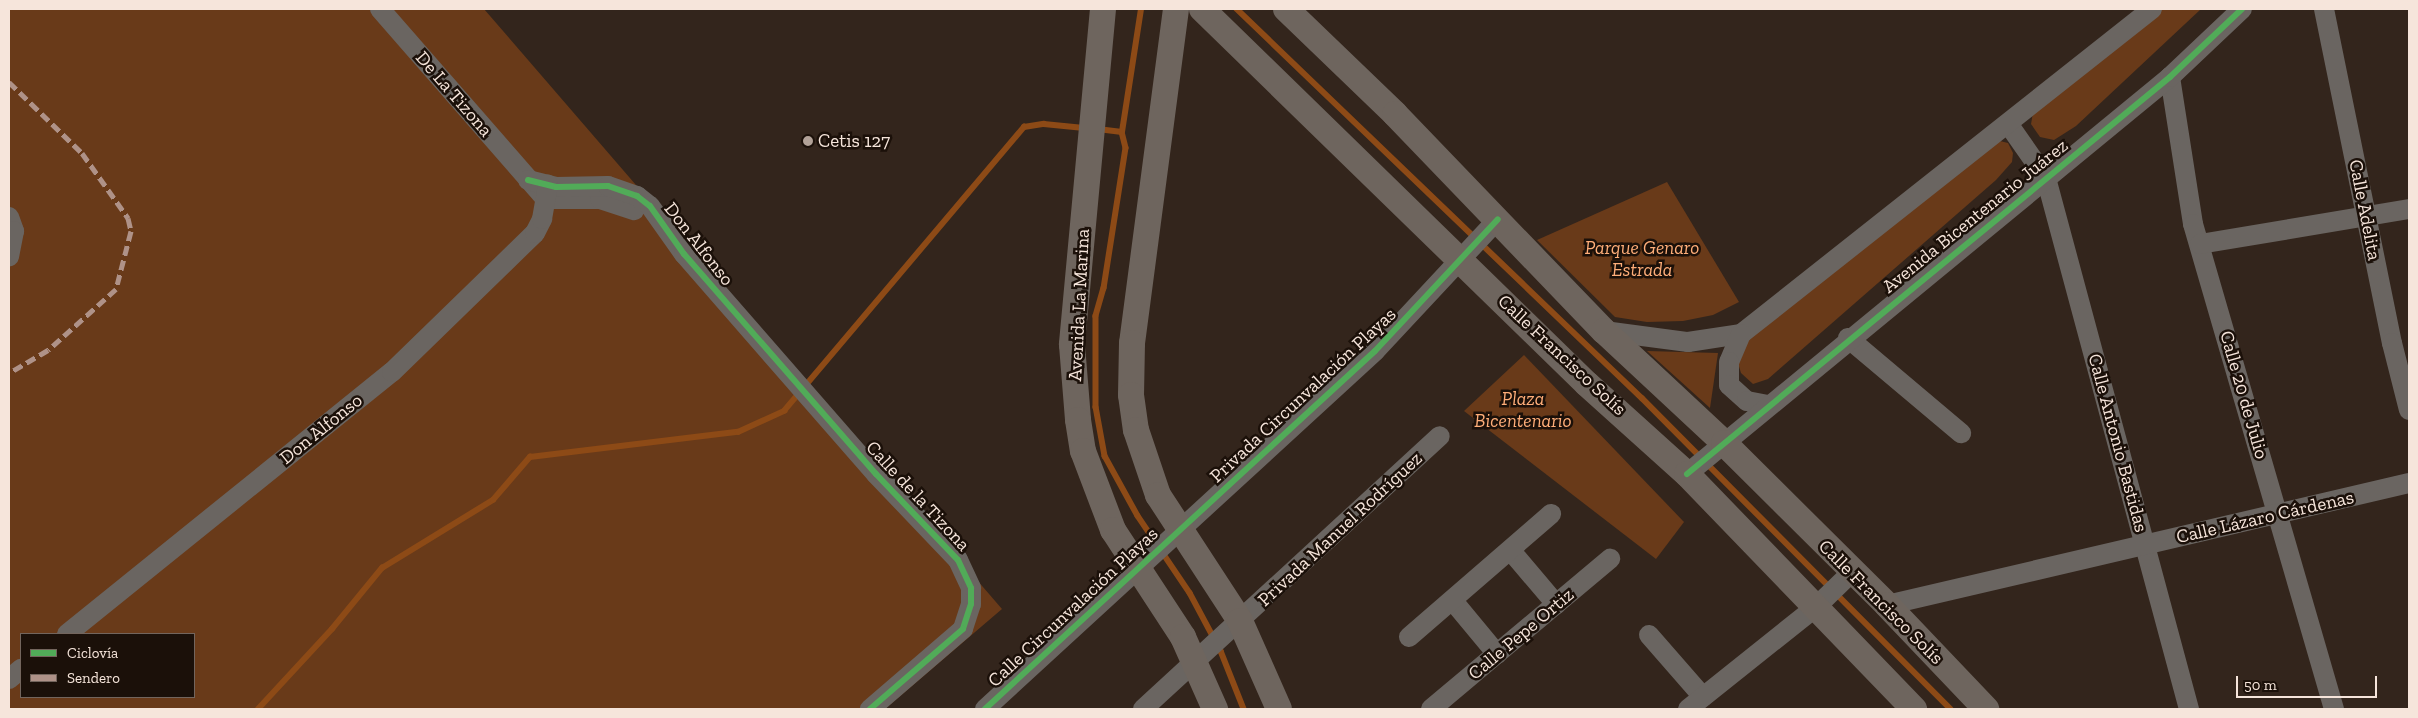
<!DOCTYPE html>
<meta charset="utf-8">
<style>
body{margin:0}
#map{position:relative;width:2418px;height:718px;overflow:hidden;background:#33251c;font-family:"Zilla Slab",serif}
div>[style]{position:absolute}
.green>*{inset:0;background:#693a19}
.stream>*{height:5.5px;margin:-2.75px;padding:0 2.75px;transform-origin:2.75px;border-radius:2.75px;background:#8d4a16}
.minor>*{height:20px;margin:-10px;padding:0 10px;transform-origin:10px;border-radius:10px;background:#6a6561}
.major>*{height:26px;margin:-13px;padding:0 13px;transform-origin:13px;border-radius:13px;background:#6e655e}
.quiet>*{height:5px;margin-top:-2.5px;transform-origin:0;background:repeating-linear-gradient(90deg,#af9288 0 10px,transparent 0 15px)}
.cycleway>*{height:6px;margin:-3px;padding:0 3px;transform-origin:3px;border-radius:3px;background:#51ab58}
.dots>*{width:14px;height:14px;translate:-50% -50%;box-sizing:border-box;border:2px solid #1b1009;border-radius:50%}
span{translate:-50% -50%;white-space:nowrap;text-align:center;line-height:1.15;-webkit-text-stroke:5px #1b1009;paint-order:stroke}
.street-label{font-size:19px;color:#f6e5db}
.poi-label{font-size:19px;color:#f6e5db}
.left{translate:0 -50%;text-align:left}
.park-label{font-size:19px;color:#ffae79;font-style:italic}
.frame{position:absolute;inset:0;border:10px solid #f6e5db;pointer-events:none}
.legend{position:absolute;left:20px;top:633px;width:175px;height:65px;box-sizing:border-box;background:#1b1009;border:1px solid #73655d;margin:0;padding:6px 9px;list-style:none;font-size:15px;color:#f6e5db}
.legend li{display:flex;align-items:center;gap:10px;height:25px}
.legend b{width:25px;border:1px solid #73655d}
.scale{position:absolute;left:2236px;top:676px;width:141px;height:22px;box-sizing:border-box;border:2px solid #f6e5db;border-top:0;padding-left:6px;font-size:15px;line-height:18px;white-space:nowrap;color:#f6e5db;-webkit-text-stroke:4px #1b1009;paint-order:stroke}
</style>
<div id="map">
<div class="green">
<i style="clip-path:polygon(evenodd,9px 9px,484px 9px,1002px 609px,885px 709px,9px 709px,9px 9px,21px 634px,194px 634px,194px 697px,21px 697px,21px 634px)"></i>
<i style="clip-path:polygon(2154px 9px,2201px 9px,2076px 126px,2054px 140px,2040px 137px,2031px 124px,2033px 113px)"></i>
<i style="clip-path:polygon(1996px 140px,2008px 143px,2013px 153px,2012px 162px,1996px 180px,1768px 379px,1753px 384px,1741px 373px,1738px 363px,1749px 335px)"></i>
<i style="clip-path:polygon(1667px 182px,1739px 302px,1713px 315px,1683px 321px,1647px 322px,1615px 317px,1537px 240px)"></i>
<i style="clip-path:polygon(1647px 351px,1718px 353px,1710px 408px)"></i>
<i style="clip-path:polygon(1524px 355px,1684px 522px,1656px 559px,1464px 411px)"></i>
</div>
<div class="stream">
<i style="left:1237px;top:9px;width:562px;rotate:43.85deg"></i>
<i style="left:1642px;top:398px;width:438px;rotate:45.2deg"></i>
<i style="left:1098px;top:129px;width:24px;rotate:7deg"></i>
<i style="left:1122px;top:132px;width:16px;rotate:76deg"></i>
<i style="left:1126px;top:148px;width:142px;rotate:98.9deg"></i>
<i style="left:1104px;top:288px;width:29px;rotate:106deg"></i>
<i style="left:1096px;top:316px;width:91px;rotate:90deg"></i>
<i style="left:1096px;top:407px;width:50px;rotate:79.6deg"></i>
<i style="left:1105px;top:456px;width:68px;rotate:61.2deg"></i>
<i style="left:1138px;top:516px;width:93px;rotate:56deg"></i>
<i style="left:1190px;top:593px;width:66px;rotate:61.9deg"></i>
<i style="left:1221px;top:651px;width:62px;rotate:68.4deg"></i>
<i style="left:1122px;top:132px;width:124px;rotate:-81.2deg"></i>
<i style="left:258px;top:709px;width:109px;rotate:-47.2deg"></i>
<i style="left:332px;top:629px;width:79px;rotate:-50.7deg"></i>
<i style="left:382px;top:568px;width:130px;rotate:-31.5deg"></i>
<i style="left:493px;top:500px;width:57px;rotate:-49.3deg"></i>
<i style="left:530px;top:457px;width:209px;rotate:-6.9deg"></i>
<i style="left:738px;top:432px;width:51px;rotate:-24.5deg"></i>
<i style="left:784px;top:411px;width:372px;rotate:-49.8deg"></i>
<i style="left:1024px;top:127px;width:20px;rotate:-9deg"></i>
<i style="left:1044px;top:124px;width:40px;rotate:5.7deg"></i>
</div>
<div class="minor">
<i style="left:380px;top:9px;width:252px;rotate:48.9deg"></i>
<i style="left:546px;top:199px;width:54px"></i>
<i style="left:600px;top:199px;width:36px;rotate:18deg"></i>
<i style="left:2324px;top:9px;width:341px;rotate:78.5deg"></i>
<i style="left:2392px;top:343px;width:69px;rotate:75.8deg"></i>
<i style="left:2170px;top:77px;width:149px;rotate:81.1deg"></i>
<i style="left:2193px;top:224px;width:505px;rotate:73.79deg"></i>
<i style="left:2009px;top:125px;width:65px;rotate:55.1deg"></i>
<i style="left:2046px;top:178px;width:550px;rotate:74.93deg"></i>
<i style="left:528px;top:180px;width:29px;rotate:14deg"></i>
<i style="left:556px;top:187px;width:52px;rotate:-1.1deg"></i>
<i style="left:608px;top:186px;width:31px;rotate:19deg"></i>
<i style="left:637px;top:196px;width:16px;rotate:38deg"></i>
<i style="left:650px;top:206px;width:59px;rotate:54.7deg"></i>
<i style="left:684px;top:254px;width:292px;rotate:48.9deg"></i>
<i style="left:876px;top:474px;width:119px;rotate:46.4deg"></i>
<i style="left:958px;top:560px;width:31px;rotate:65deg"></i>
<i style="left:971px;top:588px;width:16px;rotate:90deg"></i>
<i style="left:971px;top:604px;width:26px;rotate:108deg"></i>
<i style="left:963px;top:629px;width:123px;rotate:139.3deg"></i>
<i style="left:9px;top:217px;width:15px;rotate:70deg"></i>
<i style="left:14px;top:231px;width:26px;rotate:101deg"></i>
<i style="left:2200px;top:244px;width:212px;rotate:-9.5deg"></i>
<i style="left:1604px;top:331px;width:85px;rotate:7.5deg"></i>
<i style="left:1688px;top:342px;width:54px;rotate:-8.6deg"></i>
<i style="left:1741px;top:334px;width:524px;rotate:-38.34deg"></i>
<i style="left:1741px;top:334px;width:30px;rotate:113deg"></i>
<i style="left:1729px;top:362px;width:23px;rotate:90deg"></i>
<i style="left:1729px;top:385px;width:24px;rotate:42deg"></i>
<i style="left:1747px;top:401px;width:20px;rotate:11deg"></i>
<i style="left:1848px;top:338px;width:148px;rotate:40.1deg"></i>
<i style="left:1687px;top:474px;width:625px;rotate:-39.42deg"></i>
<i style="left:2170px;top:77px;width:99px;rotate:-43.4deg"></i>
<i style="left:1511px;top:551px;width:70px;rotate:49.7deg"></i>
<i style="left:1453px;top:601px;width:69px;rotate:50.3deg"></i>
<i style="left:1887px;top:605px;width:536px;rotate:-13.15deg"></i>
<i style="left:67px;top:634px;width:417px;rotate:-38.9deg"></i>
<i style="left:392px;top:372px;width:199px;rotate:-44.2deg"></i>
<i style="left:535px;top:233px;width:16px;rotate:-63deg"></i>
<i style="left:542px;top:219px;width:35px;rotate:-80deg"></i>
<i style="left:1649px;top:635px;width:82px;rotate:48.9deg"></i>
<i style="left:1409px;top:637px;width:188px;rotate:-40.9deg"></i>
<i style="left:9px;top:679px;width:16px;rotate:-40deg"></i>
<i style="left:985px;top:709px;width:529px;rotate:-42.55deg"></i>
<i style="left:1375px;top:351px;width:180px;rotate:-47deg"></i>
<i style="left:1143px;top:709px;width:403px;rotate:-42.6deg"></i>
<i style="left:1431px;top:709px;width:234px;rotate:-40deg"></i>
<i style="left:1688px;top:709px;width:165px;rotate:-38.6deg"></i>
<i style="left:1817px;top:606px;width:49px;rotate:-44.2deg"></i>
</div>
<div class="major">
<i style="left:1103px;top:9px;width:337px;rotate:95.3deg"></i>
<i style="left:1072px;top:345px;width:75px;rotate:85.4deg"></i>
<i style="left:1078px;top:420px;width:31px;rotate:81deg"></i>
<i style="left:1083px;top:451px;width:85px;rotate:69.2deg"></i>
<i style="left:1113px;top:530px;width:128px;rotate:56.8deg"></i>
<i style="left:1183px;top:637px;width:79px;rotate:66deg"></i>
<i style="left:1176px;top:9px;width:337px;rotate:97.5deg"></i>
<i style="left:1132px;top:343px;width:52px;rotate:91.1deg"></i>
<i style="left:1131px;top:395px;width:35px;rotate:82deg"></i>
<i style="left:1136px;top:430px;width:69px;rotate:71.3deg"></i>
<i style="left:1158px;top:495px;width:150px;rotate:56.9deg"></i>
<i style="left:1240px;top:621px;width:96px;rotate:66.1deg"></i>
<i style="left:1202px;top:9px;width:537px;rotate:44.25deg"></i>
<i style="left:1587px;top:384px;width:135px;rotate:42deg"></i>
<i style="left:1687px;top:474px;width:327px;rotate:46deg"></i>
<i style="left:1286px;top:9px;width:151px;rotate:43.9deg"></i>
<i style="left:1395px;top:114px;width:301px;rotate:46.1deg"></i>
<i style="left:1604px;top:331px;width:164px;rotate:43deg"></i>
<i style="left:1724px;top:443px;width:230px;rotate:44.8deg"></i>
<i style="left:1887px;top:605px;width:144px;rotate:46.4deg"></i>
</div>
<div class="quiet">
<i style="left:9px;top:82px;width:102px;rotate:44.2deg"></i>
<i style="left:82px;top:153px;width:80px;rotate:54.7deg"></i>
<i style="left:128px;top:218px;width:13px;rotate:77deg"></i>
<i style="left:131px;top:231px;width:60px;rotate:104.5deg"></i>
<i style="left:116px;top:289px;width:91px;rotate:138.1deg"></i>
<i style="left:48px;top:350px;width:45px;rotate:149.5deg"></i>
</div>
<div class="cycleway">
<i style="left:528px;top:180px;width:29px;rotate:14deg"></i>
<i style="left:556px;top:187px;width:52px;rotate:-1.1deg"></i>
<i style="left:608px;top:186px;width:31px;rotate:19deg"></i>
<i style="left:637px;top:196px;width:16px;rotate:38deg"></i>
<i style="left:650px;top:206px;width:59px;rotate:54.7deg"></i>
<i style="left:684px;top:254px;width:292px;rotate:48.9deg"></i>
<i style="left:876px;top:474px;width:119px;rotate:46.4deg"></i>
<i style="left:958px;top:560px;width:31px;rotate:65deg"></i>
<i style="left:971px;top:588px;width:16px;rotate:90deg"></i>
<i style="left:971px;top:604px;width:26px;rotate:108deg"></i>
<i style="left:963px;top:629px;width:123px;rotate:139.3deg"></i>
<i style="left:1687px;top:474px;width:625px;rotate:-39.42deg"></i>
<i style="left:2170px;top:77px;width:99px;rotate:-43.4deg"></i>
<i style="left:985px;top:709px;width:529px;rotate:-42.55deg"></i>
<i style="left:1375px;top:351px;width:180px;rotate:-47deg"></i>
</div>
<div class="dots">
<i style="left:808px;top:141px;background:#b2a298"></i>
</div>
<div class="street-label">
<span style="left:454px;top:94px;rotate:49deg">De La Tizona</span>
<span style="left:2365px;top:210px;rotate:79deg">Calle Adelita</span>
<span style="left:1975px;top:216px;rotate:-39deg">Avenida Bicentenario Juárez</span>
<span style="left:699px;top:244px;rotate:52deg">Don Alfonso</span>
<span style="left:1079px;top:305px;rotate:-87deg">Avenida La Marina</span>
<span style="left:1562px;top:355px;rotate:43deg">Calle Francisco Solís</span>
<span style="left:1303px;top:395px;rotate:-43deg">Privada Circunvalación Playas</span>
<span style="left:2244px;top:395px;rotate:74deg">Calle 20 de Julio</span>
<span style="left:321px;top:429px;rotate:-39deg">Don Alfonso</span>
<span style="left:2118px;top:443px;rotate:75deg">Calle Antonio Bastidas</span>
<span style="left:918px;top:496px;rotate:47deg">Calle de la Tizona</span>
<span style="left:2265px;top:517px;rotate:-13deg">Calle Lázaro Cárdenas</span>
<span style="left:1340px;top:529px;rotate:-43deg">Privada Manuel Rodríguez</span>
<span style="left:1881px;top:602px;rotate:45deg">Calle Francisco Solís</span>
<span style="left:1073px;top:607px;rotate:-43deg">Calle Circunvalación Playas</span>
<span style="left:1521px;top:634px;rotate:-40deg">Calle Pepe Ortiz</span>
</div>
<div class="poi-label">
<span class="left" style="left:818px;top:141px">Cetis 127</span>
</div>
<div class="park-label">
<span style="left:1642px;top:259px">Parque Genaro<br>Estrada</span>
<span style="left:1523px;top:410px">Plaza<br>Bicentenario</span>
</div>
<div class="frame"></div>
<ul class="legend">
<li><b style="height:6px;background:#51ab58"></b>Ciclovía</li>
<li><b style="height:6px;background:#af9288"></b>Sendero</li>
</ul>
<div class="scale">50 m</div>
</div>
